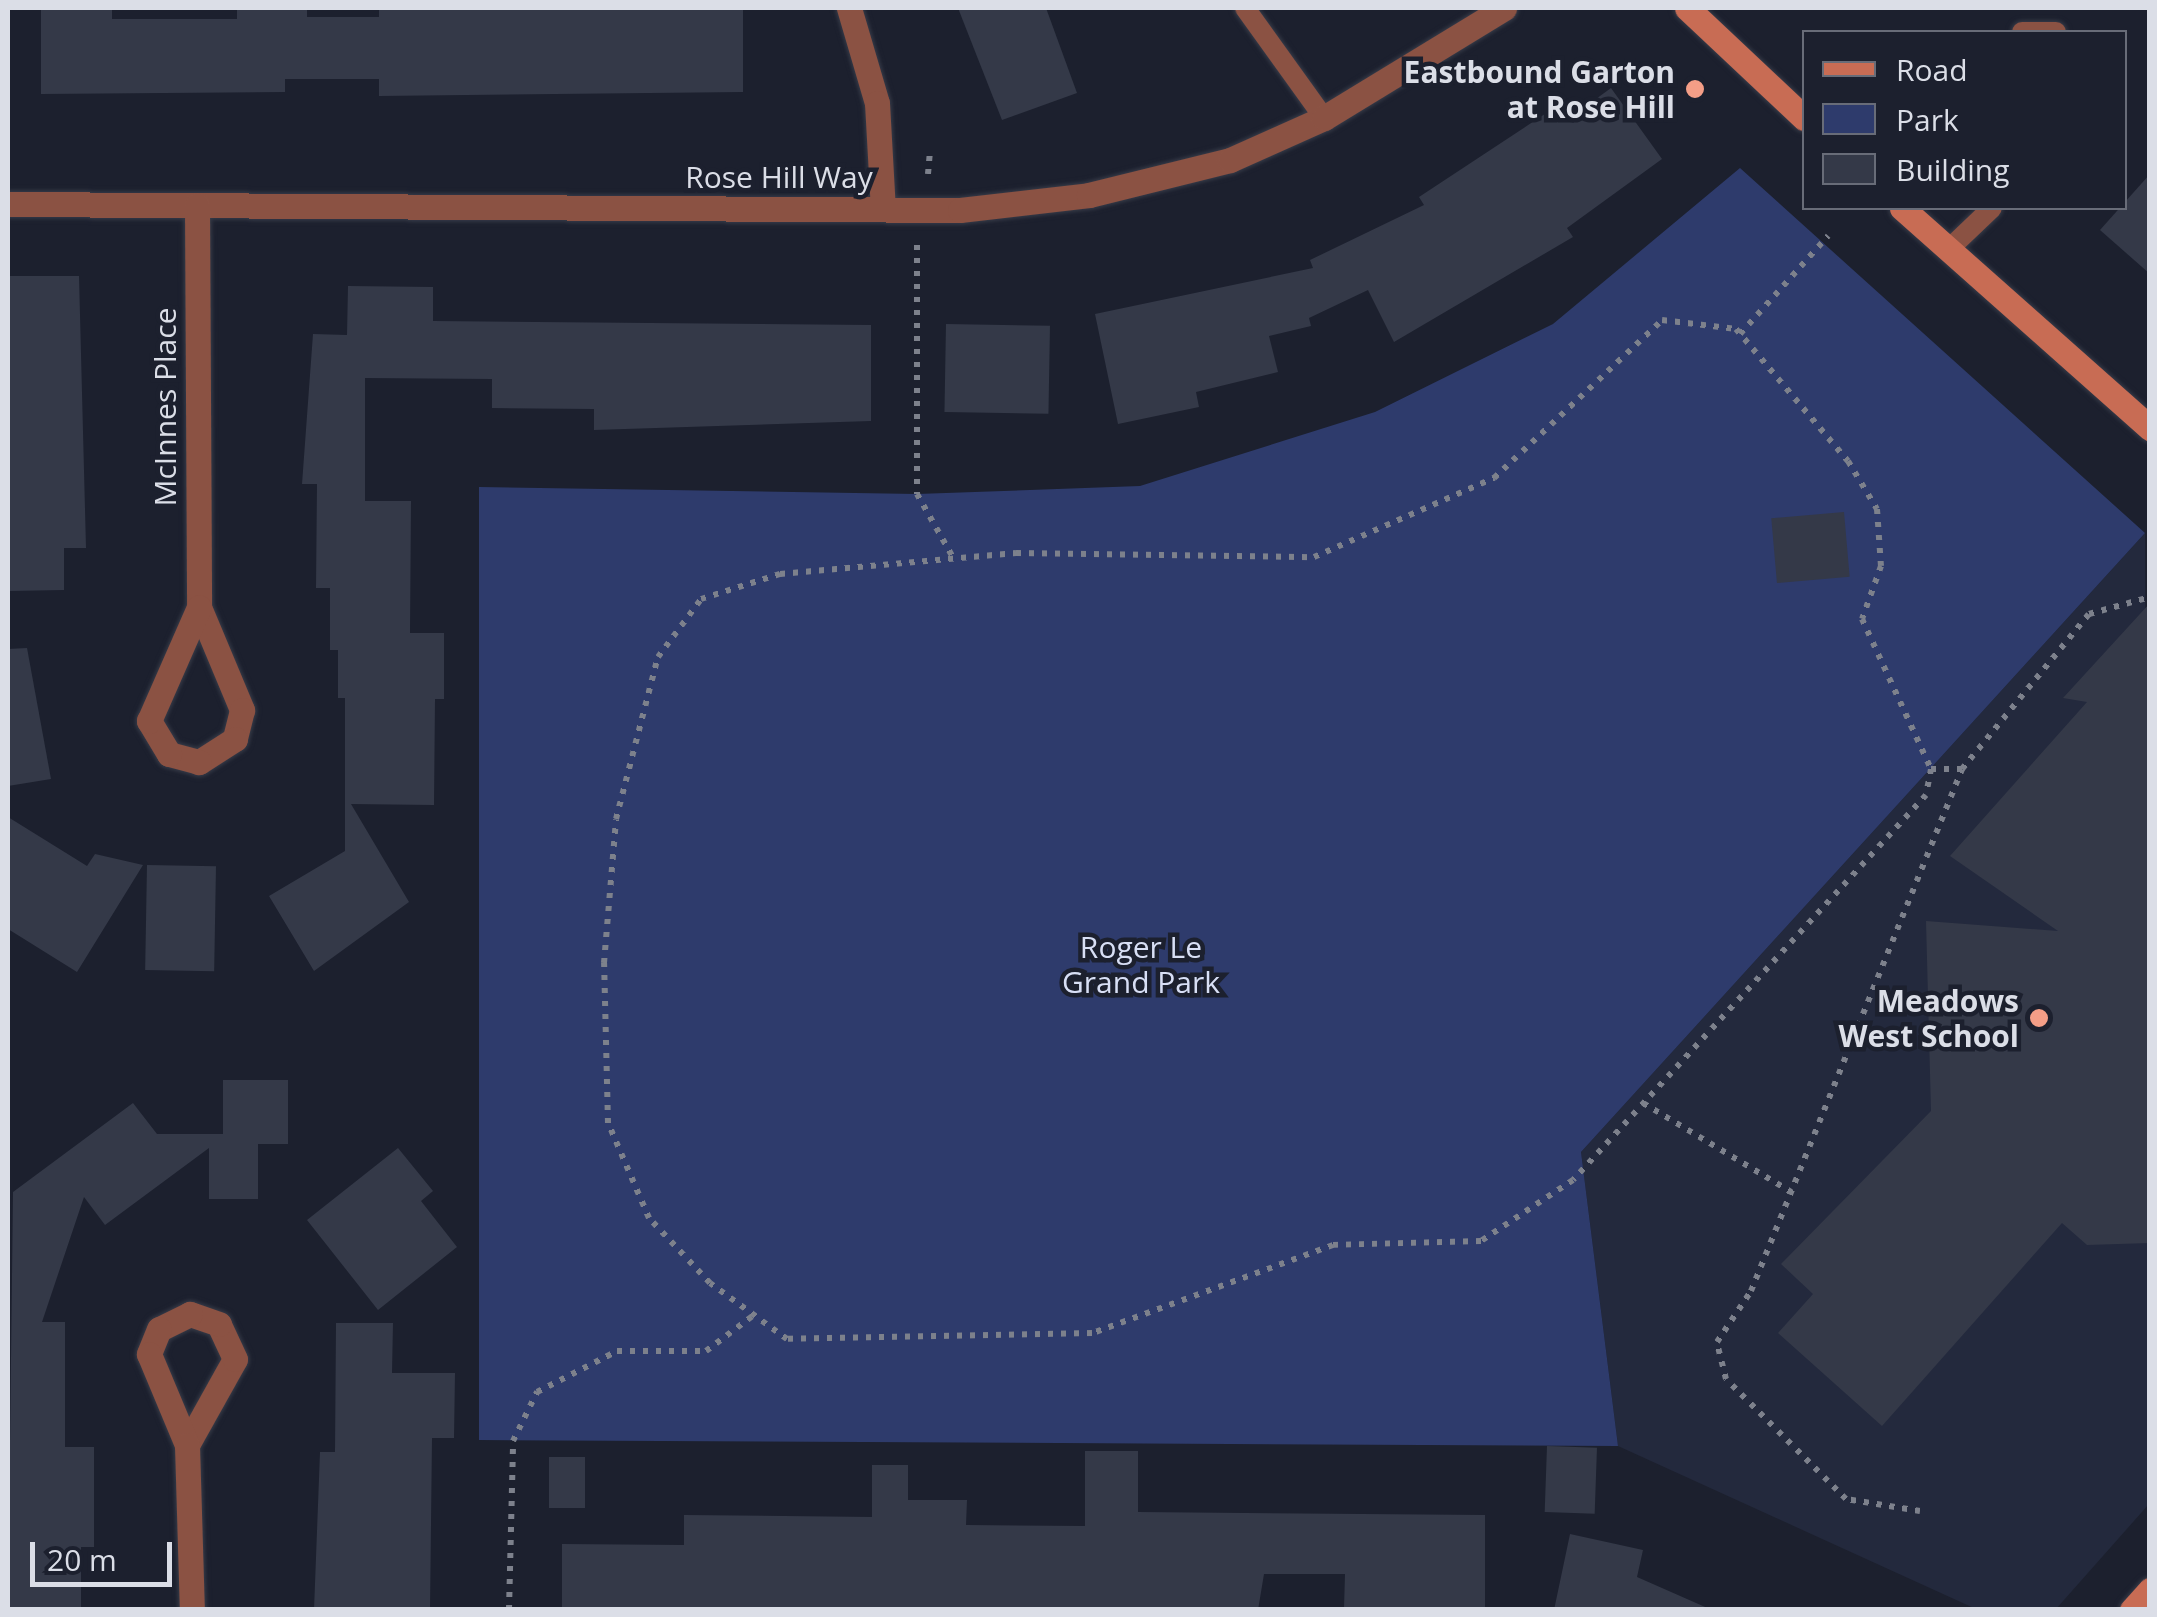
<!DOCTYPE html>
<style>
body{margin:0}
#map{position:relative;width:2157px;height:1617px;overflow:hidden;background:#1c202e;font-family:"Open Sans",sans-serif}
div>[style]{position:absolute}
.built>*{inset:0;background:#23293d}
.green>*{inset:0;background:#2e3b6c}
.building>*{inset:0;background:#343948;transform-origin:0 0}
.path>*{height:6px;margin-top:-3px;transform-origin:0;background:repeating-linear-gradient(90deg,#7d818c 0 5px,transparent 0 13px)}
.roads{filter:drop-shadow(0 0 2px #373b48) drop-shadow(0 0 2px #373b48)}
.lane>*{height:20px;margin:-10px;padding:0 10px;transform-origin:10px;border-radius:10px;background:#8b5243}
.street>*{height:25px;margin:-12.5px;padding:0 12.5px;transform-origin:12.5px;border-radius:12.5px;background:#8b5243}
.secondary>*{height:25px;margin:-12.5px;padding:0 12.5px;transform-origin:12.5px;border-radius:12.5px;background:#c86c54}
.dots>*{width:28px;height:28px;translate:-50% -50%;box-sizing:border-box;border:5px solid #1c202e;border-radius:50%}
span{translate:-50% -50%;white-space:nowrap;text-align:center;line-height:1.15;-webkit-text-stroke:9px #1c202e;paint-order:stroke}
.poi-label{font-size:30px;color:#dbdee7;font-weight:700}
.right{translate:-100% -50%;text-align:right}
.street-label{font-size:30px;color:#dbdee7}
.park-label{font-size:30px;color:#d8dff5}
.frame{position:absolute;inset:0;border:10px solid #dbdee7;pointer-events:none}
.legend{position:absolute;left:1802px;top:30px;width:325px;height:180px;box-sizing:border-box;background:#1c202e;border:2px solid #686c78;margin:0;padding:12px 18px;list-style:none;font-size:30px;color:#dbdee7}
.legend li{display:flex;align-items:center;gap:20px;height:50px}
.legend b{width:50px;border:2px solid #686c78}
.scale{position:absolute;left:30px;top:1542px;width:142px;height:45px;box-sizing:border-box;border:5px solid #dbdee7;border-top:0;padding-left:12px;font-size:30px;line-height:35px;white-space:nowrap;color:#dbdee7;-webkit-text-stroke:8px #1c202e;paint-order:stroke}
</style>
<div id="map">
<div class="built">
<i style="clip-path:polygon(2145px 533px,2149px 1504px,2056px 1609px,1976px 1609px,1618px 1446px,1581px 1152px)"></i>
</div>
<div class="green">
<i style="clip-path:polygon(1740px 168px,2145px 533px,1581px 1152px,1618px 1446px,479px 1440px,479px 487px,917px 494px,1140px 486px,1375px 412px,1553px 324px)"></i>
</div>
<div class="building">
<i style="clip-path:polygon(41px 8px,112px 8px,112px 19px,237px 19px,237px 8px,307px 8px,307px 17px,379px 17px,379px 8px,743px 8px,743px 92px,379px 96px,379px 79px,285px 79px,285px 92px,41px 94px)"></i>
<i style="clip-path:polygon(958px 8px,1046px 8px,1077px 93px,1002px 120px)"></i>
<i style="clip-path:polygon(1611px 88px,1662px 159px,1567px 228px,1573px 237px,1394px 342px,1368px 290px,1309px 318px,1311px 326px,1269px 336px,1278px 372px,1196px 392px,1199px 407px,1118px 424px,1095px 314px,1313px 268px,1310px 260px,1424px 205px,1419px 197px,1557px 106px,1567px 120px)"></i>
<i style="clip-path:polygon(2150px 174px,2150px 274px,2100px 230px)"></i>
<i style="clip-path:polygon(8px 276px,79px 276px,86px 548px,64px 548px,64px 590px,8px 591px)"></i>
<i style="clip-path:polygon(348px 286px,433px 287px,433px 321px,871px 325px,871px 421px,594px 430px,594px 409px,492px 408px,492px 379px,365px 378px,365px 501px,411px 501px,410px 633px,444px 633px,444px 699px,435px 699px,434px 805px,351px 804px,409px 902px,314px 971px,269px 896px,345px 851px,345px 698px,338px 698px,338px 650px,330px 650px,330px 588px,316px 588px,317px 484px,302px 484px,313px 334px,347px 335px)"></i>
<i style="left:946px;top:324px;width:104px;height:88px;rotate:1deg"></i>
<i style="left:1844px;top:512px;width:65px;height:73px;rotate:85deg"></i>
<i style="clip-path:polygon(2150px 603px,2150px 1243px,2087px 1245px,2062px 1223px,1882px 1426px,1778px 1333px,1813px 1294px,1781px 1264px,1931px 1111px,1926px 921px,2058px 931px,1950px 856px,2087px 702px,2063px 698px)"></i>
<i style="clip-path:polygon(27px 648px,51px 779px,8px 786px,8px 649px)"></i>
<i style="clip-path:polygon(8px 817px,87px 866px,95px 854px,143px 865px,77px 972px,8px 929px)"></i>
<i style="left:147px;top:865px;width:69px;height:105px;rotate:1deg"></i>
<i style="clip-path:polygon(223px 1080px,288px 1080px,288px 1144px,258px 1144px,258px 1199px,209px 1199px,209px 1148px,105px 1225px,84px 1197px,42px 1322px,65px 1322px,65px 1447px,94px 1447px,94px 1547px,81px 1547px,81px 1610px,8px 1610px,13px 1192px,133px 1103px,157px 1134px,223px 1134px)"></i>
<i style="clip-path:polygon(398px 1148px,433px 1191px,421px 1201px,457px 1247px,378px 1310px,307px 1220px)"></i>
<i style="clip-path:polygon(336px 1323px,393px 1323px,392px 1373px,455px 1373px,454px 1438px,432px 1438px,430px 1610px,314px 1610px,320px 1452px,335px 1452px)"></i>
<i style="left:1547px;top:1446px;width:50px;height:66px;rotate:2deg"></i>
<i style="clip-path:polygon(1085px 1451px,1138px 1451px,1138px 1512px,1485px 1515px,1485px 1610px,1344px 1608px,1345px 1574px,1264px 1574px,1258px 1610px,562px 1607px,562px 1544px,684px 1545px,684px 1515px,872px 1517px,872px 1465px,908px 1465px,908px 1500px,967px 1500px,966px 1525px,1085px 1526px)"></i>
<i style="left:549px;top:1457px;width:36px;height:51px"></i>
<i style="clip-path:polygon(1570px 1534px,1643px 1550px,1637px 1577px,1712px 1610px,1554px 1610px)"></i>
</div>
<div class="path">
<i style="left:928px;top:174px;width:23px;rotate:-85deg"></i>
<i style="left:917px;top:245px;width:249px;rotate:90deg"></i>
<i style="left:917px;top:494px;width:75px;rotate:60.4deg"></i>
<i style="left:1662px;top:320px;width:75px;rotate:6.9deg"></i>
<i style="left:1736px;top:329px;width:173px;rotate:49.7deg"></i>
<i style="left:1848px;top:461px;width:56px;rotate:58.9deg"></i>
<i style="left:1877px;top:509px;width:57px;rotate:86deg"></i>
<i style="left:1881px;top:566px;width:56px;rotate:109.7deg"></i>
<i style="left:1862px;top:619px;width:165px;rotate:65.3deg"></i>
<i style="left:1931px;top:769px;width:26px;rotate:101deg"></i>
<i style="left:1926px;top:795px;width:522px;rotate:132.52deg"></i>
<i style="left:1573px;top:1180px;width:110px;rotate:146.5deg"></i>
<i style="left:1481px;top:1241px;width:148px;rotate:178.5deg"></i>
<i style="left:1333px;top:1245px;width:257px;rotate:159.9deg"></i>
<i style="left:1092px;top:1333px;width:305px;rotate:178.9deg"></i>
<i style="left:787px;top:1339px;width:95px;rotate:-144deg"></i>
<i style="left:710px;top:1283px;width:89px;rotate:-133.2deg"></i>
<i style="left:649px;top:1218px;width:103px;rotate:-113.3deg"></i>
<i style="left:608px;top:1123px;width:160px;rotate:-91.4deg"></i>
<i style="left:604px;top:963px;width:144px;rotate:-85.2deg"></i>
<i style="left:616px;top:819px;width:167px;rotate:-75.5deg"></i>
<i style="left:658px;top:657px;width:72px;rotate:-53.4deg"></i>
<i style="left:701px;top:599px;width:83px;rotate:-17.6deg"></i>
<i style="left:780px;top:574px;width:237px;rotate:-5.1deg"></i>
<i style="left:1016px;top:553px;width:298px;rotate:0.8deg"></i>
<i style="left:1314px;top:557px;width:197px;rotate:-23.7deg"></i>
<i style="left:1494px;top:478px;width:231px;rotate:-43.2deg"></i>
<i style="left:1740px;top:334px;width:132px;rotate:-48.1deg"></i>
<i style="left:1931px;top:769px;width:31px"></i>
<i style="left:1962px;top:769px;width:200px;rotate:-50.7deg"></i>
<i style="left:2089px;top:614px;width:63px;rotate:-15.6deg"></i>
<i style="left:1643px;top:1103px;width:173px;rotate:31deg"></i>
<i style="left:1920px;top:1511px;width:75px;rotate:-170.8deg"></i>
<i style="left:1846px;top:1499px;width:170px;rotate:-135deg"></i>
<i style="left:1726px;top:1379px;width:38px;rotate:-104deg"></i>
<i style="left:1717px;top:1342px;width:61px;rotate:-56.3deg"></i>
<i style="left:1751px;top:1291px;width:563px;rotate:-67.99deg"></i>
<i style="left:509px;top:1610px;width:169px;rotate:-88.6deg"></i>
<i style="left:513px;top:1441px;width:55px;rotate:-63.9deg"></i>
<i style="left:537px;top:1392px;width:90px;rotate:-27.1deg"></i>
<i style="left:617px;top:1351px;width:89px"></i>
<i style="left:706px;top:1351px;width:60px;rotate:-36.9deg"></i>
</div>
<div class="roads">
<div class="lane">
<i style="left:1245px;top:8px;width:135px;rotate:54.3deg"></i>
<i style="left:2022px;top:32px;width:34px"></i>
<i style="left:1949px;top:249px;width:59px;rotate:-43.6deg"></i>
</div>
<div class="street">
<i style="left:849px;top:8px;width:99px;rotate:73.6deg"></i>
<i style="left:877px;top:103px;width:106px;rotate:86.8deg"></i>
<i style="left:8px;top:204px;width:952px;rotate:0.36deg"></i>
<i style="left:960px;top:210px;width:130px;rotate:-6.6deg"></i>
<i style="left:1089px;top:195px;width:145px;rotate:-13.9deg"></i>
<i style="left:1230px;top:160px;width:103px;rotate:-24.1deg"></i>
<i style="left:1324px;top:118px;width:211px;rotate:-31.4deg"></i>
<i style="left:197px;top:205px;width:402px;rotate:89.7deg"></i>
<i style="left:199px;top:607px;width:112px;rotate:67.3deg"></i>
<i style="left:242px;top:710px;width:30px;rotate:104deg"></i>
<i style="left:235px;top:739px;width:43px;rotate:147.4deg"></i>
<i style="left:199px;top:762px;width:31px;rotate:-165deg"></i>
<i style="left:169px;top:754px;width:39px;rotate:-121deg"></i>
<i style="left:149px;top:721px;width:124px;rotate:-66.3deg"></i>
<i style="left:187px;top:1445px;width:98px;rotate:-60.8deg"></i>
<i style="left:235px;top:1359px;width:38px;rotate:-115deg"></i>
<i style="left:219px;top:1324px;width:31px;rotate:-161deg"></i>
<i style="left:190px;top:1314px;width:34px;rotate:154deg"></i>
<i style="left:159px;top:1329px;width:27px;rotate:112deg"></i>
<i style="left:149px;top:1354px;width:99px;rotate:67.3deg"></i>
<i style="left:187px;top:1445px;width:165px;rotate:88.3deg"></i>
</div>
<div class="secondary">
<i style="left:1687px;top:8px;width:161px;rotate:43.2deg"></i>
<i style="left:1902px;top:208px;width:332px;rotate:41.6deg"></i>
<i style="left:2132px;top:1610px;width:27px;rotate:-48deg"></i>
</div>
</div>
<div class="dots">
<i style="left:1695px;top:89px;background:#f49e87"></i>
<i style="left:2039px;top:1018px;background:#f49e87"></i>
</div>
<div class="poi-label">
<span class="right" style="left:1675px;top:89px">Eastbound Garton<br>at Rose Hill</span>
<span class="right" style="left:2019px;top:1018px">Meadows<br>West School</span>
</div>
<div class="street-label">
<span style="left:779px;top:177px">Rose Hill Way</span>
<span style="left:165px;top:407px;rotate:-90deg">McInnes Place</span>
</div>
<div class="park-label">
<span style="left:1141px;top:964px">Roger Le<br>Grand Park</span>
</div>
<div class="frame"></div>
<ul class="legend">
<li><b style="height:12px;background:#c86c54"></b>Road</li>
<li><b style="height:28px;background:#2e3b6c"></b>Park</li>
<li><b style="height:28px;background:#343948"></b>Building</li>
</ul>
<div class="scale">20 m</div>
</div>
